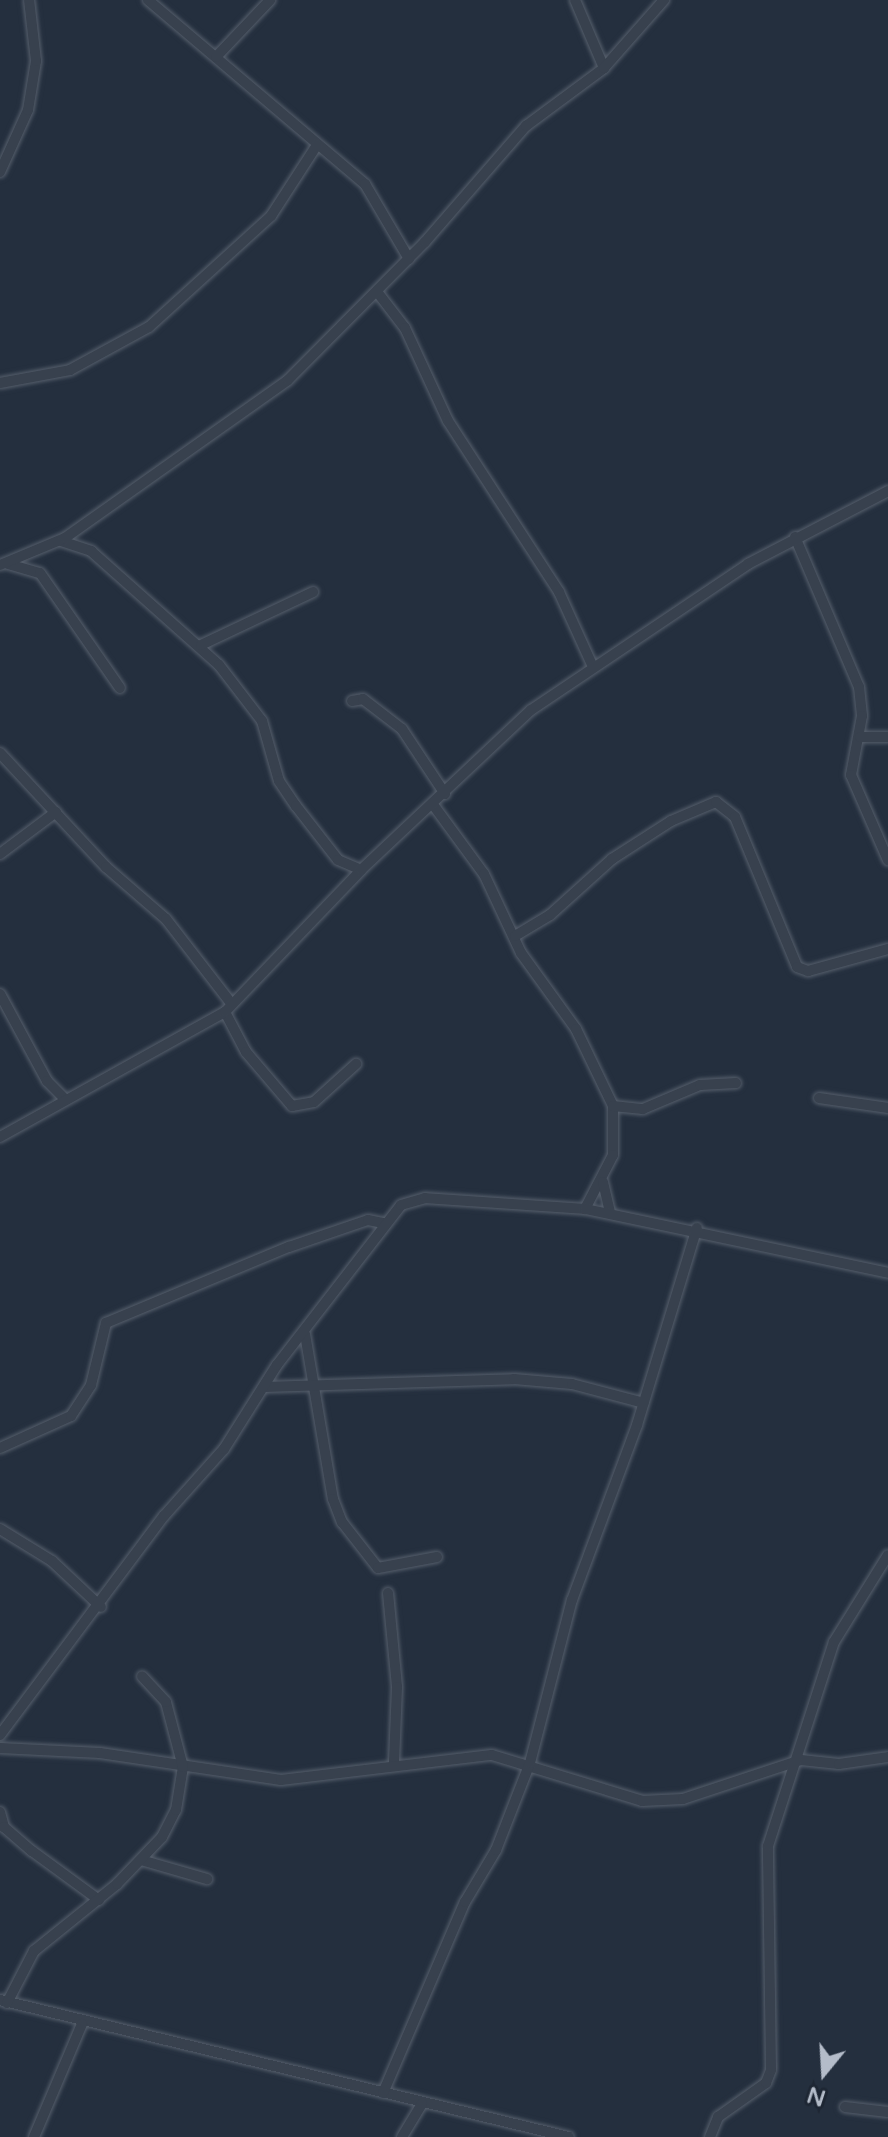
<!DOCTYPE html>
<style>
body{margin:0}
#map{position:relative;width:888px;height:2137px;overflow:hidden;background:#242f3e;font-family:"Varela Round",sans-serif}
div>[style]{position:absolute}
.roads{filter:drop-shadow(0 0 2px #565f6c) drop-shadow(0 0 2px #565f6c)}
.minor>*{height:10px;margin:-5px;padding:0 5px;transform-origin:5px;border-radius:5px;background:#38414e}
span{translate:-50% -50%;white-space:nowrap;text-align:center;line-height:1.15;-webkit-text-stroke:6px #1d2633;paint-order:stroke}
.north{position:absolute;left:784px;top:2033px;width:80px;height:80px;-webkit-text-stroke:6px #1d2633;paint-order:stroke;rotate:198deg;font-size:22px;font-weight:700;line-height:32px;text-align:center;color:#b4bcc9}
.north::after{content:'';display:block;margin:auto;width:28px;height:36px;background:#b4bcc9;clip-path:polygon(50% 0,100% 100%,50% 72%,0 100%)}
</style>
<div id="map">
<div class="roads">
<div class="minor">
<i style="left:148px;top:0;width:285px;rotate:40.3deg"></i>
<i style="left:365px;top:184px;width:87px;rotate:59.6deg"></i>
<i style="left:575px;top:0;width:74px;rotate:66.9deg"></i>
<i style="left:216px;top:57px;width:79px;rotate:-46.5deg"></i>
<i style="left:0;top:172px;width:68px;rotate:-65.7deg"></i>
<i style="left:28px;top:110px;width:50px;rotate:-80.7deg"></i>
<i style="left:36px;top:61px;width:61px;rotate:-96.5deg"></i>
<i style="left:378px;top:293px;width:44px;rotate:52.4deg"></i>
<i style="left:405px;top:328px;width:102px;rotate:65.2deg"></i>
<i style="left:448px;top:421px;width:204px;rotate:57deg"></i>
<i style="left:559px;top:592px;width:82px;rotate:65.6deg"></i>
<i style="left:0;top:383px;width:71px;rotate:-10.5deg"></i>
<i style="left:70px;top:370px;width:90px;rotate:-28.6deg"></i>
<i style="left:149px;top:327px;width:165px;rotate:-42.3deg"></i>
<i style="left:271px;top:216px;width:85px;rotate:-57.1deg"></i>
<i style="left:795px;top:537px;width:163px;rotate:66.9deg"></i>
<i style="left:859px;top:687px;width:29px;rotate:84deg"></i>
<i style="left:862px;top:716px;width:60px;rotate:100.6deg"></i>
<i style="left:851px;top:775px;width:93px;rotate:66.5deg"></i>
<i style="left:61px;top:541px;width:32px;rotate:18deg"></i>
<i style="left:91px;top:551px;width:171px;rotate:41.7deg"></i>
<i style="left:219px;top:665px;width:71px;rotate:52.5deg"></i>
<i style="left:262px;top:721px;width:62px;rotate:74.2deg"></i>
<i style="left:279px;top:781px;width:30px;rotate:56deg"></i>
<i style="left:296px;top:806px;width:68px;rotate:52.1deg"></i>
<i style="left:338px;top:860px;width:25px;rotate:23deg"></i>
<i style="left:8px;top:564px;width:33px;rotate:16deg"></i>
<i style="left:40px;top:573px;width:140px;rotate:55.2deg"></i>
<i style="left:0;top:565px;width:70px;rotate:-22.6deg"></i>
<i style="left:65px;top:538px;width:273px;rotate:-35.3deg"></i>
<i style="left:288px;top:380px;width:194px;rotate:-45.2deg"></i>
<i style="left:425px;top:242px;width:154px;rotate:-49deg"></i>
<i style="left:526px;top:126px;width:97px;rotate:-36.6deg"></i>
<i style="left:604px;top:68px;width:91px;rotate:-48.6deg"></i>
<i style="left:201px;top:645px;width:124px;rotate:-25.3deg"></i>
<i style="left:352px;top:701px;width:11px;rotate:-10deg"></i>
<i style="left:363px;top:699px;width:49px;rotate:37.6deg"></i>
<i style="left:402px;top:729px;width:78px;rotate:56.5deg"></i>
<i style="left:860px;top:737px;width:28px"></i>
<i style="left:0;top:753px;width:156px;rotate:47.1deg"></i>
<i style="left:106px;top:867px;width:79px;rotate:40.9deg"></i>
<i style="left:166px;top:919px;width:106px;rotate:52.3deg"></i>
<i style="left:434px;top:806px;width:84px;rotate:53.7deg"></i>
<i style="left:484px;top:874px;width:87px;rotate:64.9deg"></i>
<i style="left:521px;top:953px;width:94px;rotate:54.1deg"></i>
<i style="left:576px;top:1029px;width:85px;rotate:64.3deg"></i>
<i style="left:613px;top:1106px;width:49px;rotate:90deg"></i>
<i style="left:613px;top:1155px;width:61px;rotate:117.4deg"></i>
<i style="left:0;top:854px;width:70px;rotate:-36.9deg"></i>
<i style="left:515px;top:936px;width:41px;rotate:-31deg"></i>
<i style="left:550px;top:915px;width:84px;rotate:-42.1deg"></i>
<i style="left:612px;top:859px;width:70px;rotate:-32.8deg"></i>
<i style="left:671px;top:821px;width:49px;rotate:-22.9deg"></i>
<i style="left:716px;top:802px;width:24px;rotate:38deg"></i>
<i style="left:735px;top:817px;width:162px;rotate:67.5deg"></i>
<i style="left:797px;top:967px;width:12px;rotate:20deg"></i>
<i style="left:808px;top:971px;width:83px;rotate:-15.4deg"></i>
<i style="left:0;top:994px;width:99px;rotate:61.6deg"></i>
<i style="left:47px;top:1081px;width:25px;rotate:45deg"></i>
<i style="left:225px;top:1012px;width:45px;rotate:62.3deg"></i>
<i style="left:246px;top:1052px;width:71px;rotate:49.6deg"></i>
<i style="left:292px;top:1106px;width:22px;rotate:-10deg"></i>
<i style="left:314px;top:1102px;width:57px;rotate:-42.1deg"></i>
<i style="left:819px;top:1098px;width:70px;rotate:8.2deg"></i>
<i style="left:613px;top:1106px;width:30px;rotate:6deg"></i>
<i style="left:643px;top:1109px;width:62px;rotate:-22.8deg"></i>
<i style="left:700px;top:1085px;width:36px;rotate:-3deg"></i>
<i style="left:0;top:1137px;width:257px;rotate:-29.1deg"></i>
<i style="left:225px;top:1012px;width:197px;rotate:-46.2deg"></i>
<i style="left:361px;top:870px;width:233px;rotate:-43.3deg"></i>
<i style="left:531px;top:710px;width:262px;rotate:-33.9deg"></i>
<i style="left:748px;top:564px;width:158px;rotate:-27.5deg"></i>
<i style="left:603px;top:1182px;width:32px;rotate:77deg"></i>
<i style="left:305px;top:1334px;width:167px;rotate:80.4deg"></i>
<i style="left:333px;top:1499px;width:25px;rotate:69deg"></i>
<i style="left:342px;top:1522px;width:58px;rotate:52deg"></i>
<i style="left:378px;top:1568px;width:60px;rotate:-10.6deg"></i>
<i style="left:264px;top:1387px;width:250px;rotate:-1.8deg"></i>
<i style="left:514px;top:1379px;width:58px;rotate:4.9deg"></i>
<i style="left:572px;top:1384px;width:74px;rotate:14.8deg"></i>
<i style="left:0;top:1448px;width:78px;rotate:-24.3deg"></i>
<i style="left:71px;top:1416px;width:37px;rotate:-57deg"></i>
<i style="left:91px;top:1385px;width:64px;rotate:-76.4deg"></i>
<i style="left:106px;top:1323px;width:198px;rotate:-22.6deg"></i>
<i style="left:289px;top:1247px;width:83px;rotate:-18.9deg"></i>
<i style="left:368px;top:1220px;width:16px;rotate:11deg"></i>
<i style="left:0;top:1529px;width:61px;rotate:31.6deg"></i>
<i style="left:52px;top:1561px;width:67px;rotate:43.2deg"></i>
<i style="left:388px;top:1593px;width:94px;rotate:84.5deg"></i>
<i style="left:397px;top:1687px;width:75px;rotate:92.3deg"></i>
<i style="left:0;top:1735px;width:274px;rotate:-53.2deg"></i>
<i style="left:164px;top:1516px;width:90px;rotate:-48.2deg"></i>
<i style="left:224px;top:1449px;width:99px;rotate:-57.8deg"></i>
<i style="left:277px;top:1365px;width:202px;rotate:-52.2deg"></i>
<i style="left:401px;top:1205px;width:25px;rotate:-16deg"></i>
<i style="left:425px;top:1198px;width:160px;rotate:3.9deg"></i>
<i style="left:585px;top:1209px;width:310px;rotate:11.9deg"></i>
<i style="left:0;top:1748px;width:100px;rotate:2.9deg"></i>
<i style="left:100px;top:1753px;width:183px;rotate:8.5deg"></i>
<i style="left:281px;top:1780px;width:212px;rotate:-6.8deg"></i>
<i style="left:492px;top:1755px;width:157px;rotate:17deg"></i>
<i style="left:642px;top:1801px;width:41px;rotate:-2.8deg"></i>
<i style="left:683px;top:1799px;width:124px;rotate:-18.3deg"></i>
<i style="left:801px;top:1760px;width:38px;rotate:6deg"></i>
<i style="left:839px;top:1764px;width:49px;rotate:-8.1deg"></i>
<i style="left:0;top:1812px;width:16px;rotate:75deg"></i>
<i style="left:4px;top:1827px;width:37px;rotate:41deg"></i>
<i style="left:32px;top:1851px;width:83px;rotate:36.2deg"></i>
<i style="left:141px;top:1860px;width:69px;rotate:16.1deg"></i>
<i style="left:0;top:2000px;width:585px;rotate:13.54deg"></i>
<i style="left:7px;top:2003px;width:59px;rotate:-62.6deg"></i>
<i style="left:34px;top:1951px;width:107px;rotate:-38.9deg"></i>
<i style="left:117px;top:1884px;width:65px;rotate:-46.2deg"></i>
<i style="left:162px;top:1837px;width:30px;rotate:-63deg"></i>
<i style="left:176px;top:1810px;width:44px;rotate:-80.8deg"></i>
<i style="left:183px;top:1767px;width:67px;rotate:-104.7deg"></i>
<i style="left:166px;top:1702px;width:35px;rotate:-133deg"></i>
<i style="left:383px;top:2093px;width:208px;rotate:-66.8deg"></i>
<i style="left:465px;top:1902px;width:61px;rotate:-59.2deg"></i>
<i style="left:496px;top:1850px;width:93px;rotate:-68.7deg"></i>
<i style="left:530px;top:1763px;width:168px;rotate:-75.6deg"></i>
<i style="left:572px;top:1600px;width:187px;rotate:-69.6deg"></i>
<i style="left:637px;top:1425px;width:206px;rotate:-73.1deg"></i>
<i style="left:845px;top:2107px;width:43px;rotate:6.6deg"></i>
<i style="left:34px;top:2137px;width:123px;rotate:-67deg"></i>
<i style="left:402px;top:2137px;width:39px;rotate:-59deg"></i>
<i style="left:710px;top:2137px;width:22px;rotate:-68deg"></i>
<i style="left:718px;top:2117px;width:59px;rotate:-35.3deg"></i>
<i style="left:766px;top:2083px;width:14px;rotate:-69deg"></i>
<i style="left:771px;top:2070px;width:224px;rotate:-90.8deg"></i>
<i style="left:768px;top:1846px;width:214px;rotate:-72.1deg"></i>
<i style="left:834px;top:1642px;width:102px;rotate:-58.2deg"></i>
</div>
</div>
<div class="north">N</div>
</div>
